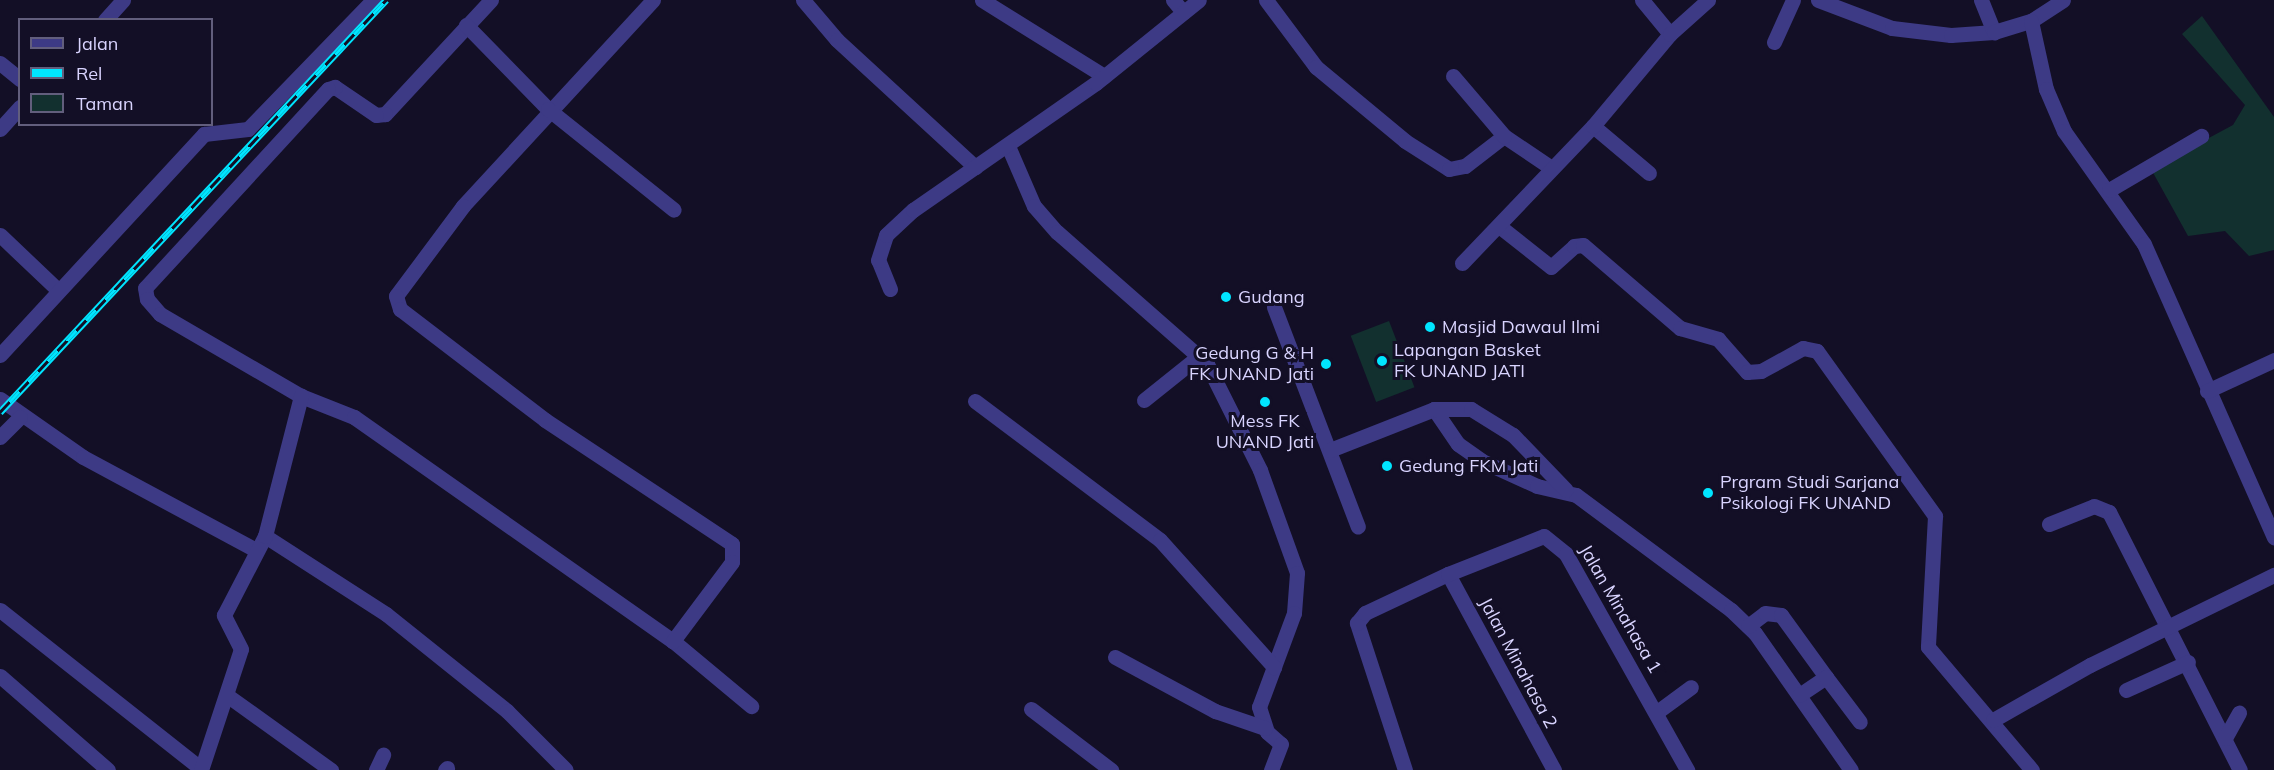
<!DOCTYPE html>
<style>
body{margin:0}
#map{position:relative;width:2274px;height:770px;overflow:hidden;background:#130f26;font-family:Mulish,sans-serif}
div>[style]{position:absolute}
.green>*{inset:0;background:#12302f;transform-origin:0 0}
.street>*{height:15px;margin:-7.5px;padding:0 7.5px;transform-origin:7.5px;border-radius:7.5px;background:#3d3a85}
.rail>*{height:7px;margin-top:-3.5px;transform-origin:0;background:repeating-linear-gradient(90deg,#130f26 0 14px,#00e5ff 0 28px);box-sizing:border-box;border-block:2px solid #00e5ff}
.dots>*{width:16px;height:16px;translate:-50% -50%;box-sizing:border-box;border:3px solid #130f26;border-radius:50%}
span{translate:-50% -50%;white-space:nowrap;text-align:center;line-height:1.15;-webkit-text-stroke:6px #130f26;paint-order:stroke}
.poi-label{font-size:18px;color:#d9d4ff}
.left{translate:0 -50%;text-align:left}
.right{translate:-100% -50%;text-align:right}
.street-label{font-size:18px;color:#d9d4ff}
.legend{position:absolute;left:18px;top:18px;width:195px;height:108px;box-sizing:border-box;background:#130f26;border:2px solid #625e7d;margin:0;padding:8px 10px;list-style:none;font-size:18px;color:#d9d4ff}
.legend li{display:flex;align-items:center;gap:12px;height:30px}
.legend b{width:30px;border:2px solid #625e7d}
</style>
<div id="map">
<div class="green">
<i style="clip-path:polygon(2202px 16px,2274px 117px,2274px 250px,2249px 256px,2225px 231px,2188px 236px,2151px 169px,2233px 125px,2245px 105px,2182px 34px)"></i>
<i style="left:1389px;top:321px;width:71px;height:41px;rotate:69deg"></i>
</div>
<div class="street">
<i style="left:491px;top:0;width:156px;rotate:132.9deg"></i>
<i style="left:385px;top:114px;width:9px;rotate:174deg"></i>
<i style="left:376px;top:115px;width:50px;rotate:-145.7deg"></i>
<i style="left:335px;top:87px;width:7px;rotate:164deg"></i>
<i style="left:328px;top:89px;width:270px;rotate:132.6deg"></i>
<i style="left:145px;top:288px;width:11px;rotate:80deg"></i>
<i style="left:147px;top:299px;width:20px;rotate:49deg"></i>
<i style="left:160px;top:314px;width:163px;rotate:30.2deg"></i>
<i style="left:301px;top:396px;width:57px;rotate:21.6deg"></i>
<i style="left:354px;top:417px;width:390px;rotate:35.1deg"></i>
<i style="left:673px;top:641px;width:102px;rotate:39.8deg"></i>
<i style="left:653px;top:0;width:280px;rotate:132.7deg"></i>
<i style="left:463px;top:206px;width:112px;rotate:126.7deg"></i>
<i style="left:396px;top:296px;width:14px;rotate:73deg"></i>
<i style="left:400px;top:309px;width:183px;rotate:37.4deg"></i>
<i style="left:545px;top:420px;width:224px;rotate:33.5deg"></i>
<i style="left:732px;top:544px;width:18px;rotate:90deg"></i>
<i style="left:732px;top:562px;width:99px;rotate:126.8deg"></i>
<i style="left:803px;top:0;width:52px;rotate:49.6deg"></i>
<i style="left:837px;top:40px;width:188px;rotate:42.6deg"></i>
<i style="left:982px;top:0;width:144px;rotate:31.9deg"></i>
<i style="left:1173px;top:0;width:16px;rotate:50deg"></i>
<i style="left:1266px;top:0;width:84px;rotate:53.3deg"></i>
<i style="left:1316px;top:67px;width:116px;rotate:39.7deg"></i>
<i style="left:1405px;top:141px;width:52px;rotate:32.5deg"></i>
<i style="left:1449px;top:169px;width:16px;rotate:-11deg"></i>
<i style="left:1465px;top:166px;width:49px;rotate:-37.6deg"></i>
<i style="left:1504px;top:136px;width:55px;rotate:34deg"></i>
<i style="left:1642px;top:0;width:44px;rotate:50.5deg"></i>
<i style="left:1818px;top:0;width:79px;rotate:20.7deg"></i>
<i style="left:1892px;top:28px;width:59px;rotate:6.8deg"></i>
<i style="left:1951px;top:35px;width:43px;rotate:-4deg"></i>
<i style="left:1981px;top:0;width:35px;rotate:68deg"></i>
<i style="left:1994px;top:32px;width:39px;rotate:-17deg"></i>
<i style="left:2031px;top:21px;width:38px;rotate:-33deg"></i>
<i style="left:105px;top:20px;width:27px;rotate:-48deg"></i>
<i style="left:2031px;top:21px;width:70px;rotate:77.6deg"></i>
<i style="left:2046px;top:89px;width:46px;rotate:66.8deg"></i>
<i style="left:2064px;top:131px;width:138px;rotate:54.7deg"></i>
<i style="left:2144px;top:244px;width:321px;rotate:66.1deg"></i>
<i style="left:466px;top:25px;width:117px;rotate:45.7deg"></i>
<i style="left:548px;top:109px;width:161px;rotate:38.7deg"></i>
<i style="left:1774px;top:42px;width:46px;rotate:-65.7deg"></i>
<i style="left:0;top:63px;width:26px;rotate:39deg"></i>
<i style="left:1453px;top:76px;width:79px;rotate:49.6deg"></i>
<i style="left:1593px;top:126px;width:73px;rotate:40deg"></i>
<i style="left:0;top:129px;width:30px;rotate:-48deg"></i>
<i style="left:1008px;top:146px;width:65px;rotate:66.6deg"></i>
<i style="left:1034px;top:206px;width:35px;rotate:49deg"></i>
<i style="left:1057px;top:232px;width:200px;rotate:41.3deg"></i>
<i style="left:1207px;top:364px;width:119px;rotate:63.4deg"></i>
<i style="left:1260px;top:470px;width:109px;rotate:70.2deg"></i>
<i style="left:1297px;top:573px;width:40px;rotate:94.3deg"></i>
<i style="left:1294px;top:613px;width:100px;rotate:110.4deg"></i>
<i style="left:1259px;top:707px;width:26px;rotate:72deg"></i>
<i style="left:1267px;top:732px;width:18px;rotate:41deg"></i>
<i style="left:1281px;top:744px;width:28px;rotate:111deg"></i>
<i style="left:2109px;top:190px;width:107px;rotate:-30.4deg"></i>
<i style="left:1499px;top:226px;width:66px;rotate:38.3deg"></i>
<i style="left:1551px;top:267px;width:31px;rotate:-42deg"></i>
<i style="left:1574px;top:246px;width:9px;rotate:-6deg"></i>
<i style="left:1583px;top:245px;width:128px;rotate:40.6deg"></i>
<i style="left:1680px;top:328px;width:40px;rotate:16deg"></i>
<i style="left:1718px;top:339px;width:44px;rotate:48.7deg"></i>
<i style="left:1747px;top:372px;width:14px;rotate:-4deg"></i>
<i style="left:1761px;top:371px;width:48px;rotate:-28.7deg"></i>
<i style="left:1803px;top:348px;width:14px;rotate:12deg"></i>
<i style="left:1817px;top:351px;width:203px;rotate:54.4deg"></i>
<i style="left:1935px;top:516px;width:131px;rotate:93.1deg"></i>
<i style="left:1928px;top:647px;width:161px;rotate:49.8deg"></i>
<i style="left:0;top:235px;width:79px;rotate:43.5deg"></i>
<i style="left:1462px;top:263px;width:190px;rotate:-46.3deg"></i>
<i style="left:1593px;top:126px;width:120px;rotate:-50.1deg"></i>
<i style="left:1670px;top:34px;width:51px;rotate:-41.8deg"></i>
<i style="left:890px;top:289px;width:31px;rotate:-112deg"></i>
<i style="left:878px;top:260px;width:26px;rotate:-72deg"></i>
<i style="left:886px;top:235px;width:37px;rotate:-43deg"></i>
<i style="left:913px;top:210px;width:223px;rotate:-34.8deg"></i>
<i style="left:1096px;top:83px;width:132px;rotate:-38.9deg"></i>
<i style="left:1274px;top:307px;width:235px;rotate:69.1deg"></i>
<i style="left:0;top:355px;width:301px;rotate:-47.3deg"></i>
<i style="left:204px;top:134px;width:44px;rotate:-6.5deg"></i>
<i style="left:248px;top:129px;width:180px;rotate:-45.9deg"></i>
<i style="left:2207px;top:391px;width:74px;rotate:-24.8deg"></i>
<i style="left:0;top:399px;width:101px;rotate:34.9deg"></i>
<i style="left:83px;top:457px;width:196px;rotate:28.3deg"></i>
<i style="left:1144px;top:400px;width:70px;rotate:-38.7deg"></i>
<i style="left:975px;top:401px;width:231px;rotate:36.9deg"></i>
<i style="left:1160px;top:540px;width:171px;rotate:48.1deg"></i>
<i style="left:1434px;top:409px;width:42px;rotate:55.6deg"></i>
<i style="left:1458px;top:444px;width:29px;rotate:35deg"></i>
<i style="left:1482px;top:461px;width:60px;rotate:24.4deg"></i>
<i style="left:1537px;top:486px;width:40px;rotate:13deg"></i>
<i style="left:1576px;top:495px;width:193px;rotate:36.6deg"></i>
<i style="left:1731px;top:610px;width:33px;rotate:44deg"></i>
<i style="left:1755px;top:633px;width:167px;rotate:55deg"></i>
<i style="left:0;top:437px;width:28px;rotate:-45deg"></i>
<i style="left:1330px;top:450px;width:112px;rotate:-21.5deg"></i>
<i style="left:1434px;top:409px;width:37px"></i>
<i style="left:1471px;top:409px;width:49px;rotate:31.8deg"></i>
<i style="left:1513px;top:435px;width:76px;rotate:46.1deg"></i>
<i style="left:2049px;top:524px;width:48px;rotate:-21.8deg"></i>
<i style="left:2094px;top:506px;width:16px;rotate:22deg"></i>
<i style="left:2109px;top:512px;width:289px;rotate:63.1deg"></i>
<i style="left:265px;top:536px;width:144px;rotate:32.8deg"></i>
<i style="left:386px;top:614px;width:155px;rotate:38.7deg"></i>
<i style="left:507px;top:711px;width:83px;rotate:45deg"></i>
<i style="left:1448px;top:574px;width:223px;rotate:61.6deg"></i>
<i style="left:0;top:610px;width:256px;rotate:38.3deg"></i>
<i style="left:1748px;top:626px;width:21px;rotate:-37deg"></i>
<i style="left:1765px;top:613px;width:16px;rotate:7deg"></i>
<i style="left:1781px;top:615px;width:77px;rotate:54deg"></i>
<i style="left:1826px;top:677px;width:32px;rotate:146deg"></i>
<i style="left:1115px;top:657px;width:114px;rotate:28.4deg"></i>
<i style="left:1215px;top:711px;width:53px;rotate:18.8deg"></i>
<i style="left:0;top:676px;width:143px;rotate:41deg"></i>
<i style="left:1826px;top:677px;width:56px;rotate:52.9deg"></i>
<i style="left:2126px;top:690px;width:68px;rotate:-24.3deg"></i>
<i style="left:228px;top:696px;width:127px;rotate:35.7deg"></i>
<i style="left:1031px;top:709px;width:101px;rotate:37.3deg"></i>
<i style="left:1657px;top:712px;width:42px;rotate:-36.3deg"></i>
<i style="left:1993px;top:720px;width:112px;rotate:-29.6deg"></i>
<i style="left:2090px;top:665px;width:205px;rotate:-26.1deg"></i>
<i style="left:2225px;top:738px;width:29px;rotate:-61deg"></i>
<i style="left:201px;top:770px;width:127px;rotate:-71.7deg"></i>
<i style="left:241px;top:649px;width:38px;rotate:-117deg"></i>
<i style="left:224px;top:615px;width:89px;rotate:-62.6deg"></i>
<i style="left:265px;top:536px;width:145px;rotate:-75.6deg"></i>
<i style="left:376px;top:770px;width:17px;rotate:-65deg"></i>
<i style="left:445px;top:770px;width:3px;rotate:-45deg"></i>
<i style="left:1405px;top:770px;width:155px;rotate:-108.1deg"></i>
<i style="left:1357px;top:623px;width:13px;rotate:-51deg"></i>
<i style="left:1365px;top:613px;width:92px;rotate:-25.2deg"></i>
<i style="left:1448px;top:574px;width:103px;rotate:-21.6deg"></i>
<i style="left:1544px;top:536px;width:28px;rotate:39deg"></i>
<i style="left:1566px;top:554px;width:248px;rotate:60.7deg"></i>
</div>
<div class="rail">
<i style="left:0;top:412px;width:565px;rotate:-46.87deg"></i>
</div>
<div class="dots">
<i style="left:1226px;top:297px;background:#00e5ff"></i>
<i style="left:1430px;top:327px;background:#00e5ff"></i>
<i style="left:1382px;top:361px;background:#00e5ff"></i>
<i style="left:1326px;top:364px;background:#00e5ff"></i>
<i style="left:1265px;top:402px;background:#00e5ff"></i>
<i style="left:1387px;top:466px;background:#00e5ff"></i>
<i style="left:1708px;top:493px;background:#00e5ff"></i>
</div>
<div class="poi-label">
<span class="left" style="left:1238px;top:297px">Gudang</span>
<span class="left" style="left:1442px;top:327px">Masjid Dawaul Ilmi</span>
<span class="left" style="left:1394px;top:361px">Lapangan Basket<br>FK UNAND JATI</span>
<span class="right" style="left:1314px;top:364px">Gedung G &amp; H<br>FK UNAND Jati</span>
<span style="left:1265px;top:432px">Mess FK<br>UNAND Jati</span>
<span class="left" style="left:1399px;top:466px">Gedung FKM Jati</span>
<span class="left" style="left:1720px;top:493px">Prgram Studi Sarjana<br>Psikologi FK UNAND</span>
</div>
<div class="street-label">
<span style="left:1620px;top:609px;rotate:60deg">Jalan Minahasa 1</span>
<span style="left:1518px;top:663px;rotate:62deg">Jalan Minahasa 2</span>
</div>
<ul class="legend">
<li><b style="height:8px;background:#3d3a85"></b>Jalan</li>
<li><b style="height:8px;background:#00e5ff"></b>Rel</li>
<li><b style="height:16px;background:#12302f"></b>Taman</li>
</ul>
</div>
